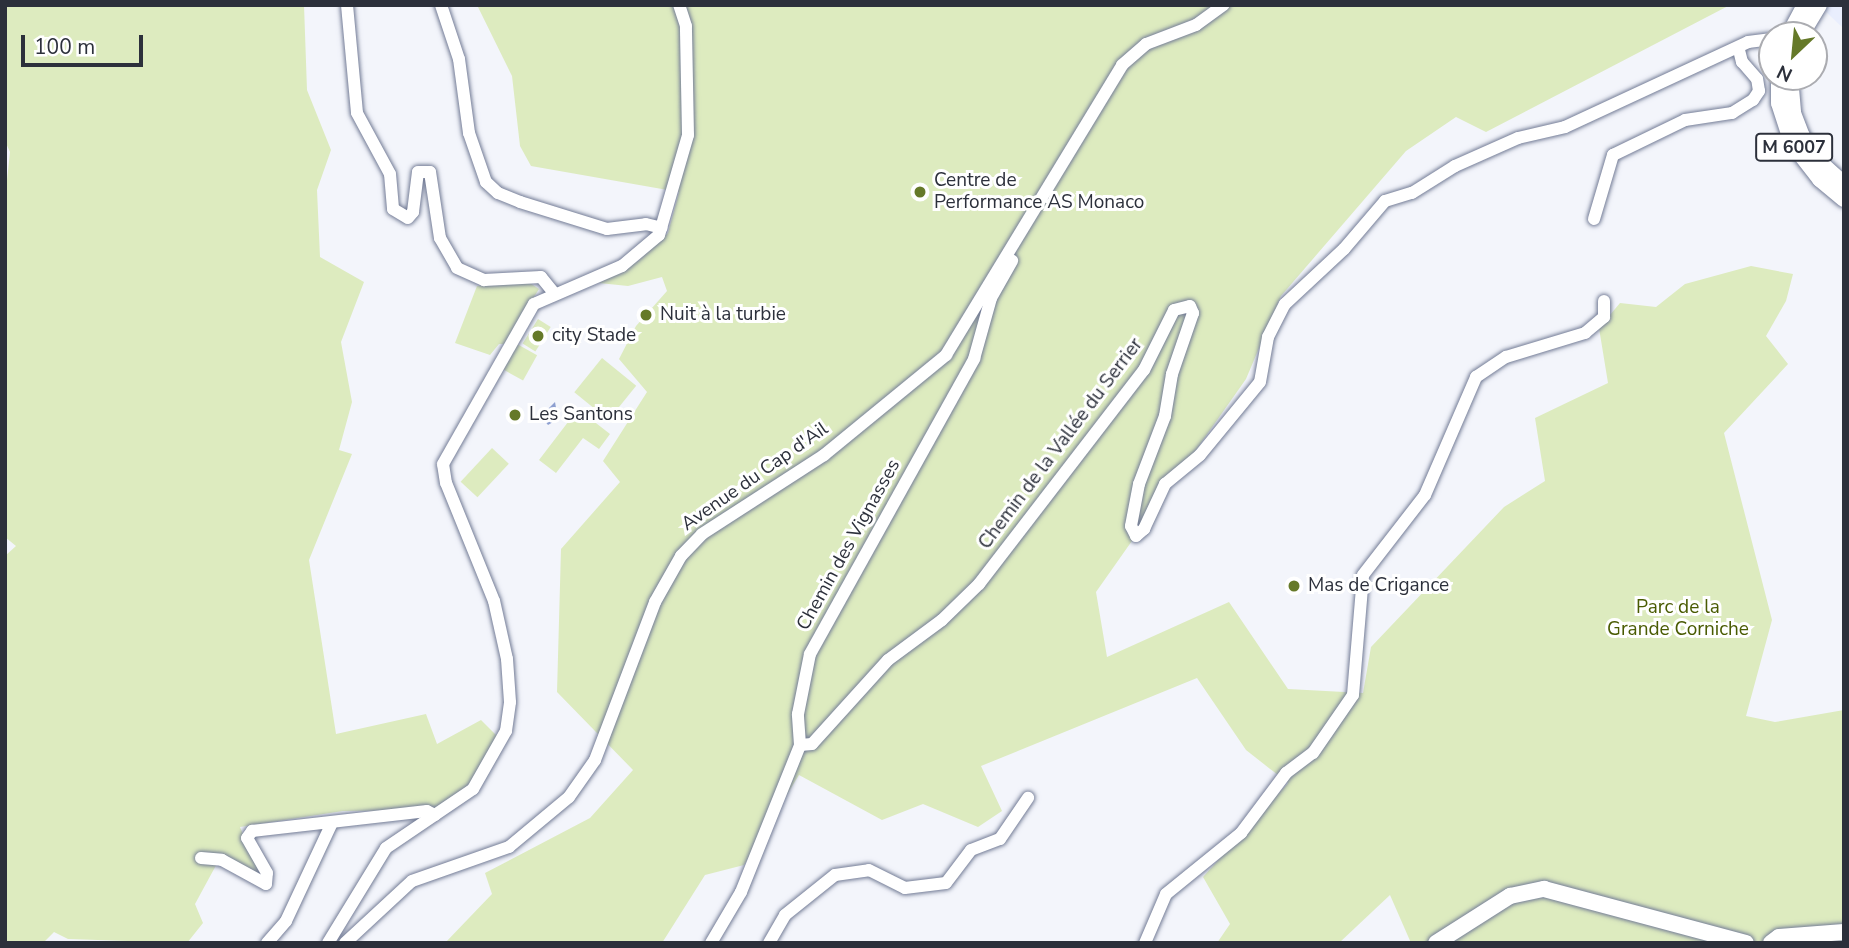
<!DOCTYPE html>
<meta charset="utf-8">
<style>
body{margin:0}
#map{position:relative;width:1849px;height:948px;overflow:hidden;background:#f3f5fb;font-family:"Nunito Sans",sans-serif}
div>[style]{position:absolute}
.built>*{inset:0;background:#e9eefd}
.green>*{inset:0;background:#ddebbf;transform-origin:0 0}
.water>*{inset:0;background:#8d9fd0}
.roads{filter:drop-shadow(0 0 2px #737c96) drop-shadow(0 0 2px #737c96)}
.minor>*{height:12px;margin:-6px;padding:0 6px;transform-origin:6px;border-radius:6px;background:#fff}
.major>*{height:16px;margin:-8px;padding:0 8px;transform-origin:8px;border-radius:8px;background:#fff}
.dots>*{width:19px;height:19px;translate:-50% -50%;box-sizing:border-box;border:4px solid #fff;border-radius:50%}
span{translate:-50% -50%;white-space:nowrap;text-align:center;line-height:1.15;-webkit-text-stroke:6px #fff;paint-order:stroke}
.shield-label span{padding:2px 5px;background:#fff;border:2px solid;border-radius:5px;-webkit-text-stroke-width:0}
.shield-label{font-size:18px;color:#2c303b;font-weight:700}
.poi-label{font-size:19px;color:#2c303b}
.left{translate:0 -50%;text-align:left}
.street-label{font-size:19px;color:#2c303b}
.park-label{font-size:19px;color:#495b02}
.frame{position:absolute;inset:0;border:7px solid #2c303b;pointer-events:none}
.north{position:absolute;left:1758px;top:21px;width:70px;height:70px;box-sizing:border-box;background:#fff;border:2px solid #abacb1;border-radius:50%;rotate:206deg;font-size:19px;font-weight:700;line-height:28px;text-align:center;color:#2c303b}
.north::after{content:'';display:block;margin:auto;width:24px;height:32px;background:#657929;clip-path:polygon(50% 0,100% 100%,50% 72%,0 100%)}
.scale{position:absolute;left:21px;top:35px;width:122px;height:32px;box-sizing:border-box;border:4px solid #2c303b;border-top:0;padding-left:9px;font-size:21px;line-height:24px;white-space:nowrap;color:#2c303b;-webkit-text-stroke:5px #fff;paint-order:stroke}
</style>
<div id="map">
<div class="built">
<i style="clip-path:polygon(1826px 5px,1844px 5px,1844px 29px,1823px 9px)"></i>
</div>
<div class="green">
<i style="clip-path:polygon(5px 5px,304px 5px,307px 90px,331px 150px,317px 190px,320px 257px,364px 282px,341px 342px,352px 402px,339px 450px,352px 454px,309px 560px,336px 734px,426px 714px,437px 744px,481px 720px,499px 738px,474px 780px,438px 810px,343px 811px,240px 827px,260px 875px,220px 858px,195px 904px,203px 923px,187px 943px,68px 939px,54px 932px,43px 943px,5px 943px,5px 556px,16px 546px,5px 537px,5px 199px,10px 152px,5px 141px)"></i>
<i style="clip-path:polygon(477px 5px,1730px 5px,1486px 132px,1456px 117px,1406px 151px,1281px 296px,1246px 379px,1096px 592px,1107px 657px,1229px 602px,1288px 689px,1363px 693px,1371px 647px,1504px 507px,1545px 481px,1535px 418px,1608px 383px,1599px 328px,1620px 303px,1656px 307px,1685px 284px,1751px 266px,1793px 274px,1786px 301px,1766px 336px,1788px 364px,1724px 433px,1772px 620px,1746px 716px,1775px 722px,1844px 710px,1844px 943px,1411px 943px,1390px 895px,1339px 943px,1217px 943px,1230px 924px,1203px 877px,1288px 783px,1246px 750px,1197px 678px,981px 766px,1002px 811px,978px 827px,923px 804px,882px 820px,799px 775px,744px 865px,705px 875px,662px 943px,445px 943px,492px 894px,485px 873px,590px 818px,633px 770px,557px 692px,561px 549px,620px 482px,603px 461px,647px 392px,619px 359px,636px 326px,667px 291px,662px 277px,628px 286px,599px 283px,638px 261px,668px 233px,679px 192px,531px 166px,520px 146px,512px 76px)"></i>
<i style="clip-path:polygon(527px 281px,539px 289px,504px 344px,499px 344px,490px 355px,455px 343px,477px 286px)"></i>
<i style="left:538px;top:319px;width:15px;height:29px;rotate:32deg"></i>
<i style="left:517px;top:344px;width:23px;height:29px;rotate:29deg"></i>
<i style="left:602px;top:358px;width:44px;height:44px;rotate:39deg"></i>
<i style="clip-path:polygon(578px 409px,610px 434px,599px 449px,583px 438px,556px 473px,539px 460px)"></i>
<i style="left:492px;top:448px;width:23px;height:46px;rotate:43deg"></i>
</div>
<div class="water">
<i style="clip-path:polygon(555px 402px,558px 419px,548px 425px,541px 416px)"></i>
</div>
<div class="roads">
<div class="minor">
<i style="left:347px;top:5px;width:108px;rotate:84.7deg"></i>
<i style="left:357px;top:113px;width:69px;rotate:61.6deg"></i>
<i style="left:390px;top:174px;width:35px;rotate:85deg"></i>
<i style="left:393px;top:209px;width:17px;rotate:31deg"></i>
<i style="left:408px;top:218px;width:8px;rotate:-50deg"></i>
<i style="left:413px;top:212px;width:40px;rotate:-82.9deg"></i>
<i style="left:418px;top:172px;width:12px"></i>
<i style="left:430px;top:172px;width:67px;rotate:81.4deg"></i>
<i style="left:440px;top:238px;width:34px;rotate:60deg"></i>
<i style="left:457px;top:268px;width:30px;rotate:24deg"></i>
<i style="left:484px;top:280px;width:57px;rotate:-3deg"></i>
<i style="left:541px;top:277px;width:21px;rotate:51deg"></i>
<i style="left:441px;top:5px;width:57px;rotate:71.6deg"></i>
<i style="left:459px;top:59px;width:75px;rotate:82.3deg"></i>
<i style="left:469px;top:133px;width:52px;rotate:70.9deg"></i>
<i style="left:486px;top:182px;width:16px;rotate:43deg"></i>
<i style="left:498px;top:193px;width:24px;rotate:22deg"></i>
<i style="left:520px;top:202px;width:91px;rotate:17.2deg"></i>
<i style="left:607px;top:229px;width:39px;rotate:-7deg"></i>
<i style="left:646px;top:224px;width:16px;rotate:14deg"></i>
<i style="left:1594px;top:219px;width:67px;rotate:-73.5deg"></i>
<i style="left:1613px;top:155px;width:80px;rotate:-25.9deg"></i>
<i style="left:1685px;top:120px;width:48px;rotate:-8.5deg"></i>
<i style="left:1732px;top:113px;width:25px;rotate:-32deg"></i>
<i style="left:1753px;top:100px;width:11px;rotate:-56deg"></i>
<i style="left:1759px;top:91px;width:12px;rotate:-99deg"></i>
<i style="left:1757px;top:79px;width:23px;rotate:-131deg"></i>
<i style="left:1742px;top:62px;width:12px;rotate:-104deg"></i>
<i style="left:800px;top:745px;width:12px;rotate:-5deg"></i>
<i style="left:812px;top:744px;width:113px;rotate:-47.9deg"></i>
<i style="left:888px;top:660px;width:67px;rotate:-36.5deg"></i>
<i style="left:942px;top:620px;width:52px;rotate:-44.2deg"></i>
<i style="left:979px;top:584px;width:270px;rotate:-52.4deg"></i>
<i style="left:1144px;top:370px;width:67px;rotate:-63.4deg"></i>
<i style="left:1174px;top:310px;width:16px;rotate:-14deg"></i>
<i style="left:1190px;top:306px;width:8px;rotate:67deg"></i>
<i style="left:1193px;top:313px;width:65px;rotate:109deg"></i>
<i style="left:1172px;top:374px;width:43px;rotate:99.5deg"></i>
<i style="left:1165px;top:416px;width:73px;rotate:110.9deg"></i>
<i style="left:1139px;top:484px;width:43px;rotate:100.8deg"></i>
<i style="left:1131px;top:526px;width:11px;rotate:63deg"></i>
<i style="left:1136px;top:536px;width:11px;rotate:-41deg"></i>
<i style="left:1144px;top:529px;width:50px;rotate:-65deg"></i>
<i style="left:1165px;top:484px;width:45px;rotate:-39.6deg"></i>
<i style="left:1200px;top:455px;width:94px;rotate:-50.6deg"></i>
<i style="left:1260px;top:382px;width:46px;rotate:-79.9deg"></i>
<i style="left:1268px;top:337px;width:37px;rotate:-63deg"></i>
<i style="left:1285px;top:304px;width:81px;rotate:-43deg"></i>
<i style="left:1344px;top:249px;width:63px;rotate:-49.5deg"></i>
<i style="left:1385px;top:201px;width:28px;rotate:-17deg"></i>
<i style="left:1412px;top:193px;width:51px;rotate:-32.1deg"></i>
<i style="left:1455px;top:166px;width:69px;rotate:-24deg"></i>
<i style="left:1518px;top:138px;width:48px;rotate:-13.2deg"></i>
<i style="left:1565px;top:127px;width:202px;rotate:-24.9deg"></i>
<i style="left:1748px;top:42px;width:24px;rotate:-7deg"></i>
<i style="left:201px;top:858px;width:21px;rotate:5deg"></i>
<i style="left:222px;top:860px;width:50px;rotate:28.6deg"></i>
<i style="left:266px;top:884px;width:11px;rotate:-85deg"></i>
<i style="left:267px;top:873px;width:40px;rotate:-119.7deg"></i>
<i style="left:247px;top:838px;width:9px;rotate:-54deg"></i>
<i style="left:252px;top:831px;width:176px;rotate:-6.5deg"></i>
<i style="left:427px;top:811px;width:9px;rotate:27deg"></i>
<i style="left:267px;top:943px;width:29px;rotate:-49deg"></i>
<i style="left:286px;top:921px;width:106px;rotate:-64.9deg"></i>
<i style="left:328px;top:943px;width:111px;rotate:-58.6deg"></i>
<i style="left:386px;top:848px;width:105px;rotate:-34.1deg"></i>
<i style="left:473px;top:789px;width:67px;rotate:-60.4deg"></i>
<i style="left:506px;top:731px;width:29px;rotate:-82deg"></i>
<i style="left:510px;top:702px;width:43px;rotate:-94deg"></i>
<i style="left:507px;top:659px;width:59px;rotate:-102.6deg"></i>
<i style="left:494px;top:601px;width:127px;rotate:-112.1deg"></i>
<i style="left:446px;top:483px;width:19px;rotate:-99deg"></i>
<i style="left:443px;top:464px;width:184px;rotate:-60.4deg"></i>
<i style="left:534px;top:304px;width:96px;rotate:-23.4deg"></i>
<i style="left:622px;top:266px;width:48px;rotate:-40deg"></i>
<i style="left:659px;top:235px;width:104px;rotate:-73.8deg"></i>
<i style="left:688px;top:135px;width:109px;rotate:-91.1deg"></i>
<i style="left:686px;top:26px;width:22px;rotate:-108deg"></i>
<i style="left:345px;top:943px;width:91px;rotate:-42.8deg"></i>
<i style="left:412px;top:881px;width:103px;rotate:-19.3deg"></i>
<i style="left:509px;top:847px;width:78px;rotate:-39.8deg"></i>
<i style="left:569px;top:797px;width:45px;rotate:-54.9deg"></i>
<i style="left:595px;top:760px;width:169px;rotate:-69.2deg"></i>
<i style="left:655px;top:602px;width:53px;rotate:-60.5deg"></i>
<i style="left:681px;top:556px;width:30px;rotate:-46deg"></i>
<i style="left:702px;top:534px;width:145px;rotate:-32.9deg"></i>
<i style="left:824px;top:455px;width:158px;rotate:-39.3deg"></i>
<i style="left:946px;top:355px;width:339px;rotate:-58.7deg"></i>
<i style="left:1122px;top:65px;width:32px;rotate:-41deg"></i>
<i style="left:1146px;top:44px;width:53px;rotate:-20.8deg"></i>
<i style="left:1196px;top:25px;width:34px;rotate:-36deg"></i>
<i style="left:711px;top:943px;width:59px;rotate:-59.5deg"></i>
<i style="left:741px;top:892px;width:158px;rotate:-68.1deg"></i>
<i style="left:800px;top:745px;width:31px;rotate:-94deg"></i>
<i style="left:798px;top:714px;width:61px;rotate:-78.7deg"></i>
<i style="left:810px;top:654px;width:338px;rotate:-60.9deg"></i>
<i style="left:974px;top:359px;width:63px;rotate:-74.4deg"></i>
<i style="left:991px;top:298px;width:43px;rotate:-60.4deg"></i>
<i style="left:769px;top:943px;width:32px;rotate:-60deg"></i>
<i style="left:785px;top:915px;width:64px;rotate:-38.7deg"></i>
<i style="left:835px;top:875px;width:34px;rotate:-8deg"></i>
<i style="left:869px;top:870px;width:40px;rotate:26.6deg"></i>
<i style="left:905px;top:888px;width:41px;rotate:-7deg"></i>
<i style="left:946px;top:883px;width:41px;rotate:-52.9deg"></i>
<i style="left:971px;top:850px;width:31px;rotate:-21deg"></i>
<i style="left:1000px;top:839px;width:50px;rotate:-55.7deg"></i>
<i style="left:1145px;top:943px;width:53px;rotate:-66.8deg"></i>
<i style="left:1166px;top:894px;width:97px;rotate:-39.1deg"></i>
<i style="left:1241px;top:833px;width:75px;rotate:-53.1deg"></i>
<i style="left:1286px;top:773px;width:34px;rotate:-37deg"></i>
<i style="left:1313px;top:753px;width:70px;rotate:-55.4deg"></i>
<i style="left:1353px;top:695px;width:120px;rotate:-85.2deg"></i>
<i style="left:1363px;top:575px;width:101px;rotate:-52.2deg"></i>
<i style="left:1425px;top:495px;width:129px;rotate:-66.6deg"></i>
<i style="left:1476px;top:377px;width:36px;rotate:-34deg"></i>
<i style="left:1506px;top:357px;width:83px;rotate:-16.9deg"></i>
<i style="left:1585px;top:333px;width:25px;rotate:-40deg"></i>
<i style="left:1604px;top:317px;width:16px;rotate:-90deg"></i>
</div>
<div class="major">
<i style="left:1789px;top:35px;width:34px;rotate:-62deg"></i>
<i style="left:1801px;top:35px;width:35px;rotate:-59deg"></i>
<i style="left:1779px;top:77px;width:26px;rotate:90deg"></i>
<i style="left:1779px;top:103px;width:42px;rotate:72deg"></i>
<i style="left:1792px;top:143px;width:46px;rotate:52.1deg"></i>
<i style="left:1820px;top:179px;width:31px;rotate:40deg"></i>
<i style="left:1790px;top:77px;width:36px;rotate:85deg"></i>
<i style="left:1793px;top:113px;width:25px;rotate:69deg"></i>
<i style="left:1802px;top:136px;width:27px;rotate:59deg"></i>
<i style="left:1816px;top:159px;width:38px;rotate:42deg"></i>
<i style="left:1436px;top:943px;width:88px;rotate:-32.4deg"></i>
<i style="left:1510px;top:896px;width:35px;rotate:-12deg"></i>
<i style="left:1544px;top:889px;width:209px;rotate:15deg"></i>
<i style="left:1771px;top:943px;width:10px;rotate:-37deg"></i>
<i style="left:1779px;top:937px;width:65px;rotate:-4.4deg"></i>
</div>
</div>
<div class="dots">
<i style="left:920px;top:192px;background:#657929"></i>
<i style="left:646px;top:315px;background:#657929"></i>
<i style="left:538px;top:336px;background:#657929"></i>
<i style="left:515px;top:415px;background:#657929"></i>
<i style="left:1294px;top:586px;background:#657929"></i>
</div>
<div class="shield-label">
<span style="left:1794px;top:147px">M 6007</span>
</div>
<div class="poi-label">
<span class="left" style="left:934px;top:192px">Centre de<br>Performance AS Monaco</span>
<span class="left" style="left:660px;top:315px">Nuit à la turbie</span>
<span class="left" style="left:552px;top:336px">city Stade</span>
<span class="left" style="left:529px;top:415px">Les Santons</span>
<span class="left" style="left:1308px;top:586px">Mas de Crigance</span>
</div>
<div class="street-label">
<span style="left:1061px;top:444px;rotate:-53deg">Chemin de la Vallée du Serrier</span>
<span style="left:755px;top:477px;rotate:-35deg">Avenue du Cap d'Ail</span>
<span style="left:849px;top:545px;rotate:-61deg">Chemin des Vignasses</span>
</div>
<div class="park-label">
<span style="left:1678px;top:619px">Parc de la<br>Grande Corniche</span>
</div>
<div class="frame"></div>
<div class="north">N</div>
<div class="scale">100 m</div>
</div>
